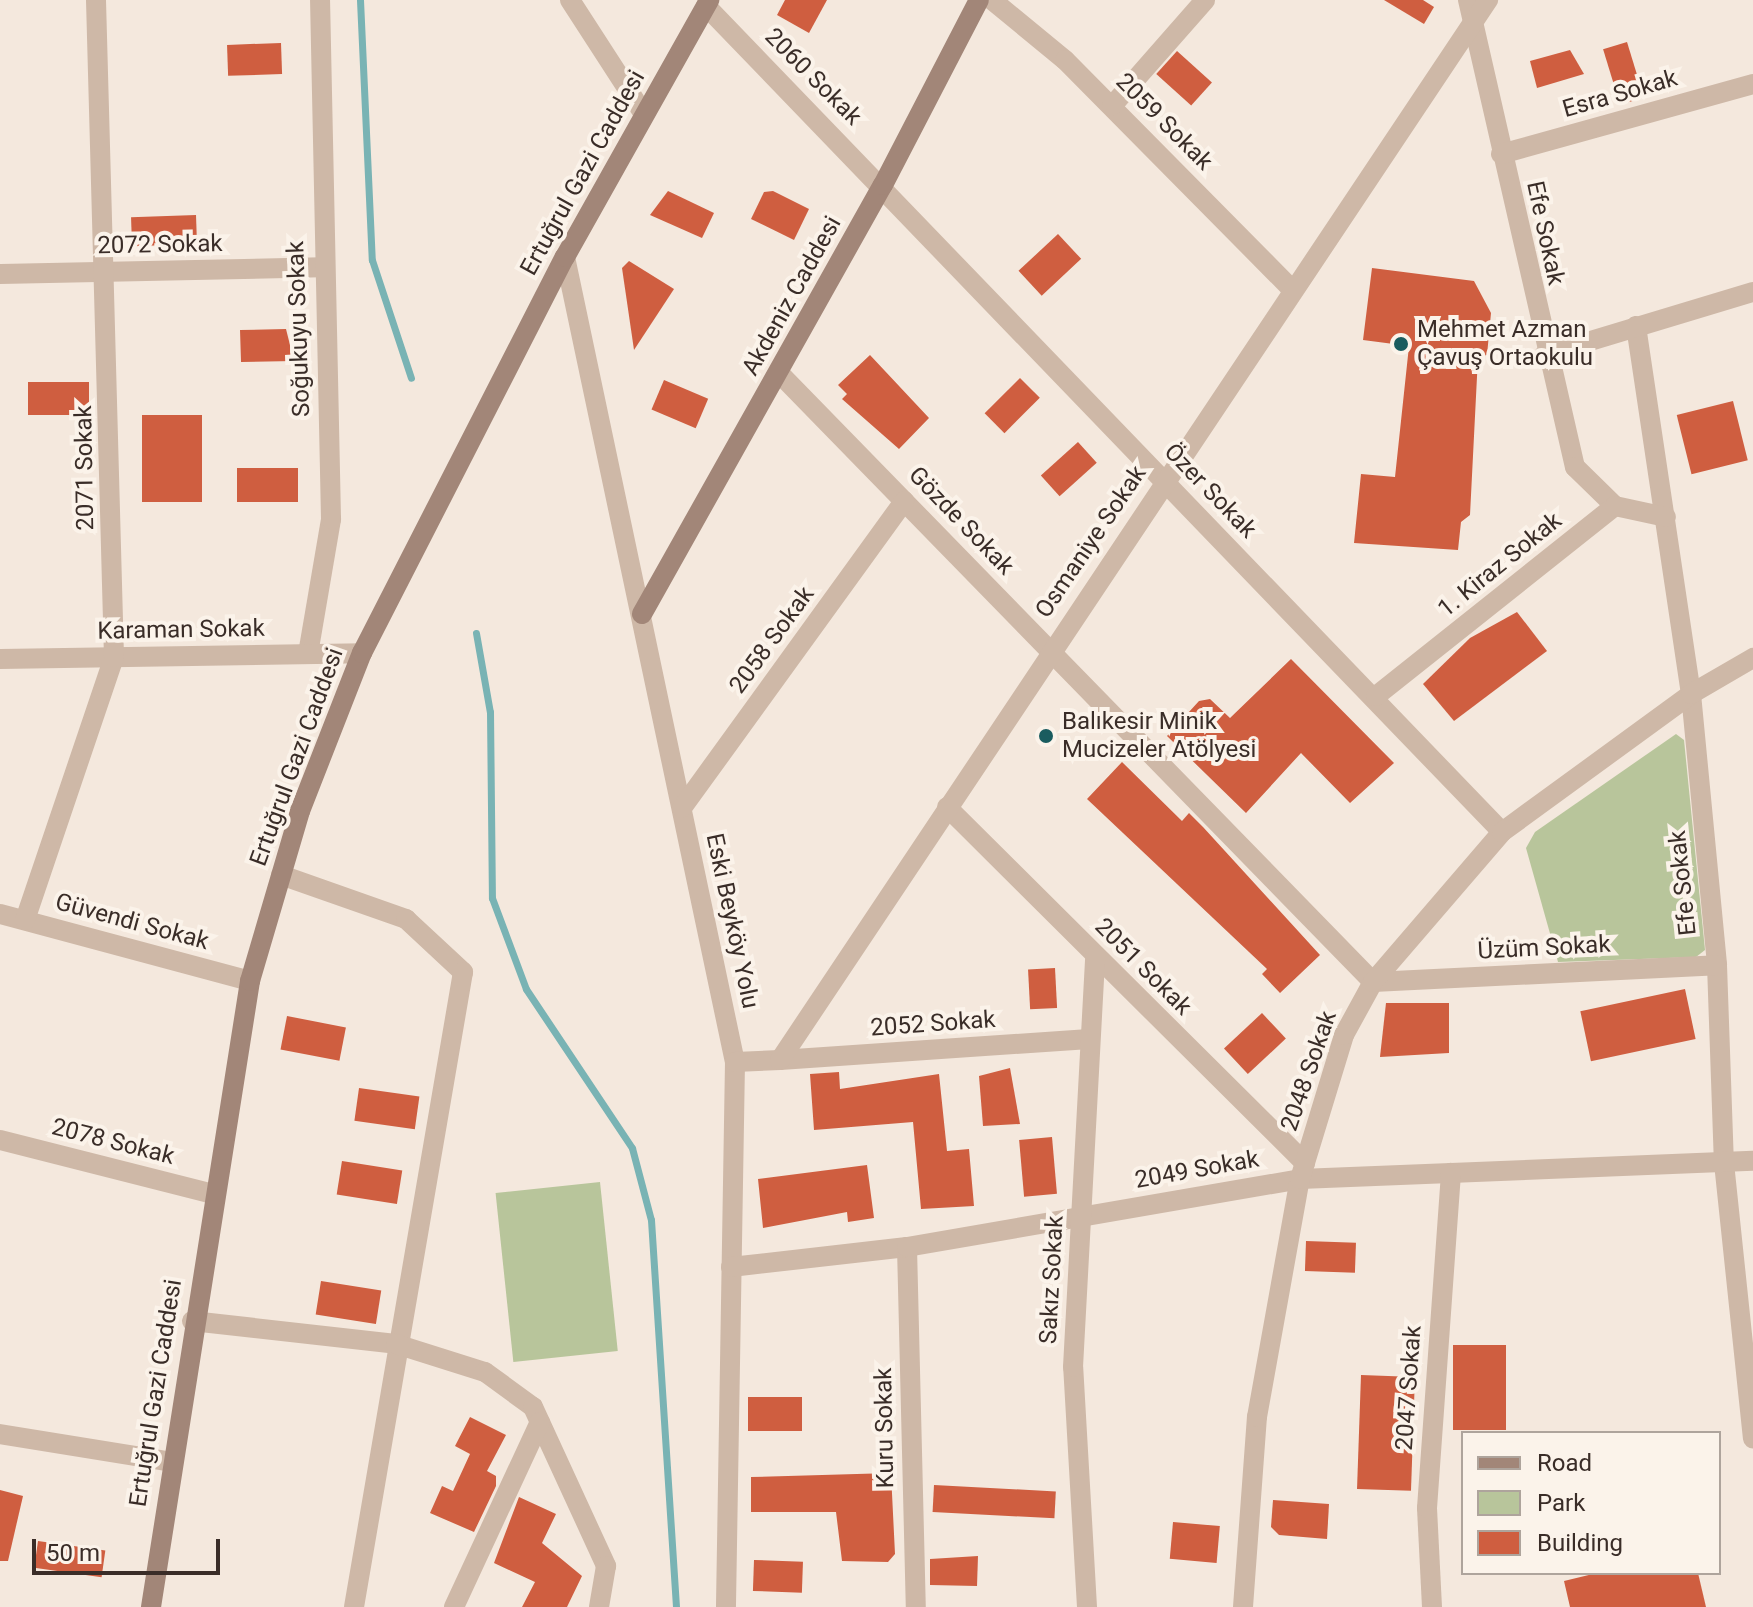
<!DOCTYPE html>
<meta charset="utf-8">
<style>
body{margin:0}
#map{position:relative;width:1753px;height:1607px;overflow:hidden;background:#f4e8dd;font-family:Roboto,sans-serif}
div>[style]{position:absolute}
.green>*{inset:0;background:#b8c59b;transform-origin:0 0}
.stream>*{height:7px;margin:-3.5px;padding:0 3.5px;transform-origin:3.5px;border-radius:3.5px;background:#79b3b4}
.building>*{inset:0;background:#cf5e40;transform-origin:0 0}
.street>*{height:20px;margin:-10px;padding:0 10px;transform-origin:10px;border-radius:10px;background:#ceb8a7}
.secondary>*{height:20px;margin:-10px;padding:0 10px;transform-origin:10px;border-radius:10px;background:#a28678}
.dots>*{width:22px;height:22px;translate:-50% -50%;box-sizing:border-box;border:4px solid #fbf3ea;border-radius:50%}
span{translate:-50% -50%;white-space:nowrap;text-align:center;line-height:1.15;-webkit-text-stroke:8px #fbf3ea;paint-order:stroke}
.street-label{font-size:24px;color:#3a2d28}
.poi-label{font-size:24px;color:#3a2d28}
.left{translate:0 -50%;text-align:left}
.legend{position:absolute;left:1461px;top:1431px;width:260px;height:144px;box-sizing:border-box;background:#fbf3ea;border:2px solid #aea49c;margin:0;padding:10px 14px;list-style:none;font-size:24px;color:#3a2d28}
.legend li{display:flex;align-items:center;gap:16px;height:40px}
.legend b{width:40px;border:2px solid #aea49c}
.scale{position:absolute;left:32px;top:1539px;width:188px;height:36px;box-sizing:border-box;border:4px solid #3a2d28;border-top:0;padding-left:10px;font-size:24px;line-height:28px;white-space:nowrap;color:#3a2d28;-webkit-text-stroke:6px #fbf3ea;paint-order:stroke}
</style>
<div id="map">
<div class="green">
<i style="clip-path:polygon(1676px 734px,1684px 740px,1705px 950px,1696px 957px,1558px 962px,1526px 848px,1535px 832px)"></i>
<i style="left:600px;top:1182px;width:170px;height:105px;rotate:84deg"></i>
</div>
<div class="stream">
<i style="left:360px;top:0;width:260px;rotate:87.4deg"></i>
<i style="left:372px;top:260px;width:124px;rotate:71.7deg"></i>
<i style="left:476px;top:633px;width:80px;rotate:80deg"></i>
<i style="left:490px;top:712px;width:186px;rotate:89.4deg"></i>
<i style="left:492px;top:898px;width:97px;rotate:69.5deg"></i>
<i style="left:526px;top:989px;width:191px;rotate:56.3deg"></i>
<i style="left:632px;top:1148px;width:74px;rotate:75.2deg"></i>
<i style="left:651px;top:1220px;width:388px;rotate:86.3deg"></i>
</div>
<div class="building">
<i style="clip-path:polygon(785px 0,827px 0,809px 33px,777px 15px)"></i>
<i style="clip-path:polygon(1384px 0,1423px 0,1434px 7px,1424px 24px)"></i>
<i style="left:1627px;top:42px;width:58px;height:25px;rotate:73deg"></i>
<i style="left:281px;top:43px;width:31px;height:54px;rotate:88deg"></i>
<i style="clip-path:polygon(1570px 50px,1584px 74px,1537px 88px,1530px 61px)"></i>
<i style="left:1177px;top:51px;width:47px;height:31px;rotate:42deg"></i>
<i style="clip-path:polygon(668px 191px,714px 213px,702px 238px,650px 215px)"></i>
<i style="clip-path:polygon(773px 191px,809px 209px,794px 240px,751px 219px,764px 192px)"></i>
<i style="left:196px;top:215px;width:29px;height:65px;rotate:88deg"></i>
<i style="left:1058px;top:234px;width:34px;height:54px;rotate:47deg"></i>
<i style="clip-path:polygon(629px 261px,674px 289px,634px 350px,622px 268px)"></i>
<i style="clip-path:polygon(1372px 268px,1474px 281px,1491px 313px,1487px 355px,1478px 357px,1470px 515px,1461px 522px,1458px 550px,1354px 543px,1361px 474px,1395px 477px,1409px 346px,1363px 340px)"></i>
<i style="clip-path:polygon(286px 329px,294px 361px,241px 362px,240px 330px)"></i>
<i style="clip-path:polygon(870px 355px,929px 418px,899px 449px,842px 399px,847px 394px,838px 385px)"></i>
<i style="left:1020px;top:378px;width:28px;height:50px;rotate:45deg"></i>
<i style="left:664px;top:380px;width:48px;height:32px;rotate:23deg"></i>
<i style="left:89px;top:382px;width:33px;height:61px;rotate:90deg"></i>
<i style="left:1733px;top:401px;width:61px;height:58px;rotate:76deg"></i>
<i style="left:142px;top:415px;width:60px;height:87px"></i>
<i style="left:1078px;top:442px;width:28px;height:50px;rotate:48deg"></i>
<i style="left:298px;top:468px;width:34px;height:61px;rotate:90deg"></i>
<i style="clip-path:polygon(1517px 612px,1547px 651px,1454px 721px,1423px 684px,1470px 638px)"></i>
<i style="clip-path:polygon(1291px 659px,1394px 763px,1350px 803px,1301px 753px,1246px 813px,1167px 736px,1199px 701px,1210px 699px,1230px 718px)"></i>
<i style="clip-path:polygon(1122px 762px,1182px 821px,1189px 813px,1203px 827px,1320px 955px,1280px 993px,1262px 974px,1267px 969px,1087px 799px)"></i>
<i style="left:1055px;top:968px;width:40px;height:27px;rotate:87deg"></i>
<i style="left:1685px;top:989px;width:51px;height:107px;rotate:78deg"></i>
<i style="clip-path:polygon(1386px 1003px,1449px 1003px,1449px 1053px,1380px 1057px)"></i>
<i style="left:1262px;top:1013px;width:35px;height:52px;rotate:47deg"></i>
<i style="left:287px;top:1016px;width:60px;height:34px;rotate:11deg"></i>
<i style="clip-path:polygon(1010px 1068px,1020px 1124px,983px 1126px,979px 1076px)"></i>
<i style="clip-path:polygon(839px 1072px,840px 1089px,939px 1074px,947px 1151px,969px 1149px,974px 1206px,921px 1209px,913px 1122px,814px 1130px,810px 1074px)"></i>
<i style="left:359px;top:1088px;width:61px;height:33px;rotate:8deg"></i>
<i style="left:1052px;top:1137px;width:57px;height:33px;rotate:85deg"></i>
<i style="left:342px;top:1161px;width:61px;height:34px;rotate:9deg"></i>
<i style="clip-path:polygon(867px 1165px,874px 1218px,848px 1222px,847px 1212px,763px 1228px,758px 1179px)"></i>
<i style="left:1306px;top:1241px;width:50px;height:30px;rotate:2deg"></i>
<i style="left:321px;top:1281px;width:61px;height:34px;rotate:9deg"></i>
<i style="left:1453px;top:1345px;width:53px;height:85px"></i>
<i style="left:1361px;top:1375px;width:54px;height:114px;rotate:2deg"></i>
<i style="left:748px;top:1397px;width:54px;height:34px"></i>
<i style="clip-path:polygon(470px 1417px,506px 1435px,487px 1471px,496px 1476px,496px 1486px,474px 1532px,430px 1513px,442px 1486px,453px 1491px,470px 1454px,455px 1446px)"></i>
<i style="clip-path:polygon(891px 1473px,895px 1554px,888px 1562px,842px 1561px,836px 1512px,751px 1512px,751px 1477px)"></i>
<i style="left:934px;top:1485px;width:122px;height:27px;rotate:3deg"></i>
<i style="clip-path:polygon(0 1490px,23px 1496px,8px 1561px,0 1561px)"></i>
<i style="clip-path:polygon(519px 1497px,556px 1514px,542px 1543px,582px 1576px,567px 1607px,522px 1607px,535px 1582px,494px 1563px)"></i>
<i style="clip-path:polygon(1273px 1500px,1329px 1504px,1327px 1539px,1279px 1535px,1271px 1527px)"></i>
<i style="left:1173px;top:1522px;width:47px;height:37px;rotate:5deg"></i>
<i style="left:38px;top:1541px;width:68px;height:27px;rotate:8deg"></i>
<i style="clip-path:polygon(978px 1556px,977px 1586px,930px 1585px,930px 1559px)"></i>
<i style="left:754px;top:1560px;width:49px;height:31px;rotate:2deg"></i>
<i style="clip-path:polygon(1597px 1573px,1698px 1573px,1706px 1607px,1570px 1607px,1564px 1581px)"></i>
</div>
<div class="street">
<i style="left:570px;top:0;width:135px;rotate:57.1deg"></i>
<i style="left:992px;top:0;width:94px;rotate:39.4deg"></i>
<i style="left:1065px;top:60px;width:321px;rotate:45.3deg"></i>
<i style="left:1468px;top:0;width:479px;rotate:77.1deg"></i>
<i style="left:1575px;top:467px;width:56px;rotate:44.3deg"></i>
<i style="left:706px;top:6px;width:1147px;rotate:46.06deg"></i>
<i style="left:1112px;top:106px;width:141px;rotate:-48.7deg"></i>
<i style="left:1501px;top:154px;width:262px;rotate:-15.5deg"></i>
<i style="left:565px;top:257px;width:823px;rotate:78.08deg"></i>
<i style="left:735px;top:1062px;width:545px;rotate:90.95deg"></i>
<i style="left:0;top:274px;width:321px;rotate:-1.2deg"></i>
<i style="left:1636px;top:326px;width:372px;rotate:81.5deg"></i>
<i style="left:1691px;top:694px;width:272px;rotate:84.5deg"></i>
<i style="left:1717px;top:965px;width:198px;rotate:88deg"></i>
<i style="left:1724px;top:1163px;width:277px;rotate:84deg"></i>
<i style="left:1544px;top:355px;width:218px;rotate:-16.8deg"></i>
<i style="left:779px;top:373px;width:851px;rotate:45.71deg"></i>
<i style="left:1373px;top:982px;width:344px;rotate:-2.8deg"></i>
<i style="left:308px;top:654px;width:137px;rotate:-80.3deg"></i>
<i style="left:331px;top:519px;width:519px;rotate:-91.21deg"></i>
<i style="left:0;top:659px;width:362px;rotate:-0.9deg"></i>
<i style="left:1376px;top:696px;width:305px;rotate:-38.5deg"></i>
<i style="left:1615px;top:506px;width:52px;rotate:12.2deg"></i>
<i style="left:947px;top:807px;width:505px;rotate:44.84deg"></i>
<i style="left:682px;top:808px;width:379px;rotate:-54.1deg"></i>
<i style="left:281px;top:875px;width:133px;rotate:19.4deg"></i>
<i style="left:406px;top:919px;width:78px;rotate:42.9deg"></i>
<i style="left:463px;top:972px;width:644px;rotate:99.74deg"></i>
<i style="left:0;top:914px;width:259px;rotate:15deg"></i>
<i style="left:25px;top:920px;width:278px;rotate:-71.3deg"></i>
<i style="left:114px;top:657px;width:657px;rotate:-91.57deg"></i>
<i style="left:780px;top:1060px;width:310px;rotate:-3.9deg"></i>
<i style="left:735px;top:1062px;width:45px;rotate:-2.5deg"></i>
<i style="left:780px;top:1060px;width:1275px;rotate:-56.26deg"></i>
<i style="left:0;top:1140px;width:221px;rotate:14.2deg"></i>
<i style="left:907px;top:1247px;width:360px;rotate:88.6deg"></i>
<i style="left:731px;top:1267px;width:177px;rotate:-6.5deg"></i>
<i style="left:907px;top:1247px;width:399px;rotate:-9.8deg"></i>
<i style="left:1300px;top:1179px;width:453px;rotate:-2.3deg"></i>
<i style="left:192px;top:1321px;width:205px;rotate:6.4deg"></i>
<i style="left:396px;top:1344px;width:93px;rotate:17.5deg"></i>
<i style="left:485px;top:1372px;width:59px;rotate:36.1deg"></i>
<i style="left:533px;top:1407px;width:175px;rotate:65.3deg"></i>
<i style="left:606px;top:1566px;width:42px;rotate:99.7deg"></i>
<i style="left:0;top:1434px;width:174px;rotate:9.2deg"></i>
<i style="left:454px;top:1607px;width:204px;rotate:-65.1deg"></i>
<i style="left:1087px;top:1607px;width:240px;rotate:-93.3deg"></i>
<i style="left:1073px;top:1367px;width:412px;rotate:-86.9deg"></i>
<i style="left:1243px;top:1607px;width:191px;rotate:-85.8deg"></i>
<i style="left:1257px;top:1417px;width:242px;rotate:-79.8deg"></i>
<i style="left:1300px;top:1179px;width:151px;rotate:-73deg"></i>
<i style="left:1344px;top:1035px;width:60px;rotate:-61.3deg"></i>
<i style="left:1373px;top:982px;width:198px;rotate:-49.3deg"></i>
<i style="left:1502px;top:832px;width:234px;rotate:-36.1deg"></i>
<i style="left:1691px;top:694px;width:72px;rotate:-30.1deg"></i>
<i style="left:1432px;top:1607px;width:99px;rotate:-92.9deg"></i>
<i style="left:1427px;top:1508px;width:336px;rotate:-85.9deg"></i>
</div>
<div class="secondary">
<i style="left:642px;top:614px;width:492px;rotate:-60.7deg"></i>
<i style="left:883px;top:185px;width:208px;rotate:-62.6deg"></i>
<i style="left:151px;top:1607px;width:634px;rotate:-81.01deg"></i>
<i style="left:250px;top:981px;width:177px;rotate:-73.6deg"></i>
<i style="left:300px;top:811px;width:170px;rotate:-68.6deg"></i>
<i style="left:362px;top:653px;width:445px;rotate:-62.9deg"></i>
<i style="left:565px;top:257px;width:295px;rotate:-60.7deg"></i>
</div>
<div class="dots">
<i style="left:1401px;top:344px;background:#1a5c5f"></i>
<i style="left:1046px;top:736px;background:#1a5c5f"></i>
</div>
<div class="street-label">
<span style="left:813px;top:77px;rotate:45deg">2060 Sokak</span>
<span style="left:1620px;top:94px;rotate:-16deg">Esra Sokak</span>
<span style="left:1164px;top:122px;rotate:45deg">2059 Sokak</span>
<span style="left:583px;top:173px;rotate:-61deg">Ertuğrul Gazi Caddesi</span>
<span style="left:1545px;top:233px;rotate:78deg">Efe Sokak</span>
<span style="left:160px;top:245px;rotate:-1deg">2072 Sokak</span>
<span style="left:792px;top:296px;rotate:-61deg">Akdeniz Caddesi</span>
<span style="left:299px;top:329px;rotate:-92deg">Soğukuyu Sokak</span>
<span style="left:85px;top:468px;rotate:-91deg">2071 Sokak</span>
<span style="left:1210px;top:491px;rotate:46deg">Özer Sokak</span>
<span style="left:961px;top:521px;rotate:46deg">Gözde Sokak</span>
<span style="left:1091px;top:542px;rotate:-56deg">Osmaniye Sokak</span>
<span style="left:1500px;top:565px;rotate:-39deg">1. Kiraz Sokak</span>
<span style="left:181px;top:630px;rotate:-1deg">Karaman Sokak</span>
<span style="left:772px;top:640px;rotate:-54deg">2058 Sokak</span>
<span style="left:297px;top:757px;rotate:-70deg">Ertuğrul Gazi Caddesi</span>
<span style="left:1683px;top:883px;rotate:-96deg">Efe Sokak</span>
<span style="left:732px;top:921px;rotate:78deg">Eski Beyköy Yolu</span>
<span style="left:132px;top:922px;rotate:15deg">Güvendi Sokak</span>
<span style="left:1544px;top:948px;rotate:-3deg">Üzüm Sokak</span>
<span style="left:1143px;top:967px;rotate:45deg">2051 Sokak</span>
<span style="left:933px;top:1024px;rotate:-4deg">2052 Sokak</span>
<span style="left:1309px;top:1071px;rotate:-71deg">2048 Sokak</span>
<span style="left:113px;top:1142px;rotate:14deg">2078 Sokak</span>
<span style="left:1197px;top:1170px;rotate:-10deg">2049 Sokak</span>
<span style="left:1052px;top:1280px;rotate:-87deg">Sakız Sokak</span>
<span style="left:1409px;top:1388px;rotate:-86deg">2047 Sokak</span>
<span style="left:156px;top:1393px;rotate:-81deg">Ertuğrul Gazi Caddesi</span>
<span style="left:885px;top:1428px;rotate:-91deg">Kuru Sokak</span>
</div>
<div class="poi-label">
<span class="left" style="left:1417px;top:344px">Mehmet Azman<br>Çavuş Ortaokulu</span>
<span class="left" style="left:1062px;top:736px">Balıkesir Minik<br>Mucizeler Atölyesi</span>
</div>
<ul class="legend">
<li><b style="height:10px;background:#a28678"></b>Road</li>
<li><b style="height:22px;background:#b8c59b"></b>Park</li>
<li><b style="height:22px;background:#cf5e40"></b>Building</li>
</ul>
<div class="scale">50 m</div>
</div>
